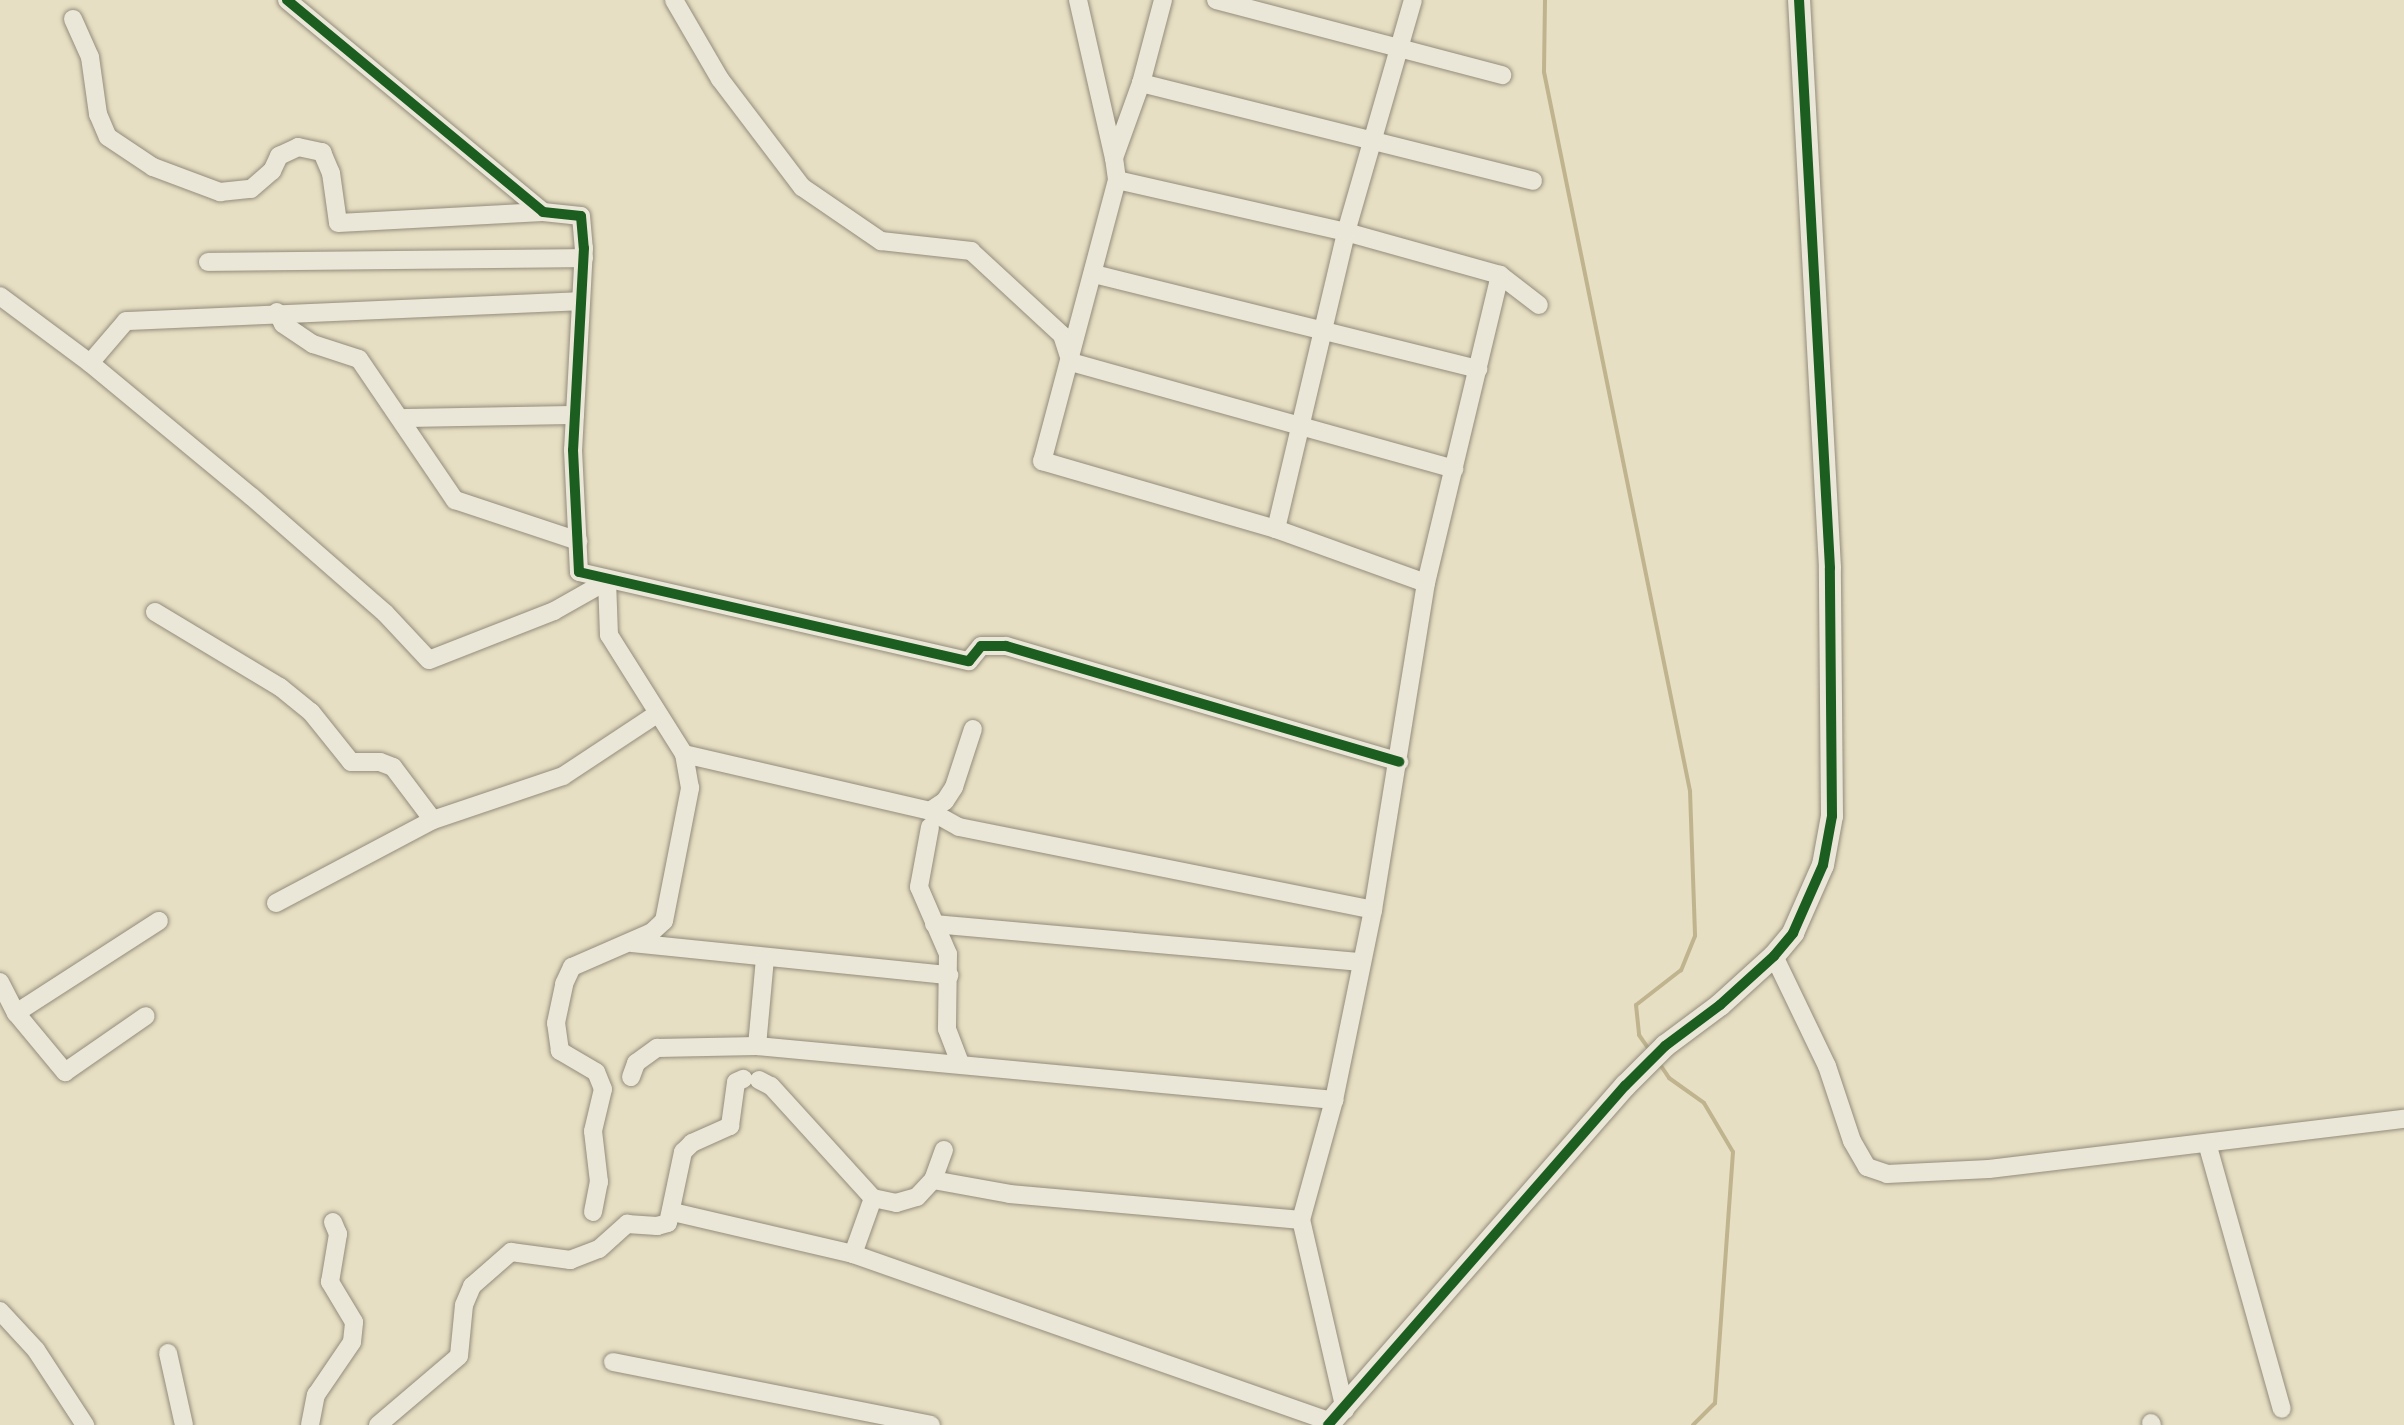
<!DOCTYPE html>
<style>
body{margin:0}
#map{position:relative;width:2404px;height:1425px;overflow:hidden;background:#e7dfc3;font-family:"Libre Caslon Text",serif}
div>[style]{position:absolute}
.stream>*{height:4px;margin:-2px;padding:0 2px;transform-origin:2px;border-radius:2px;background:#c0b48f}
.roads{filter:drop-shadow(0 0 2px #938c7b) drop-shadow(0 0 2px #938c7b)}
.street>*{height:18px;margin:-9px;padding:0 9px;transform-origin:9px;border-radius:9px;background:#eae7d8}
.secondary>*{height:22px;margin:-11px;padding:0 11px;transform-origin:11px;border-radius:11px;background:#eae7d8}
.cycleway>*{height:10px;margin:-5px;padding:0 5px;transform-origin:5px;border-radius:5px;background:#1b5e20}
span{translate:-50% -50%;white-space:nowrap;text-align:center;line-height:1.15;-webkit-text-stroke:8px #f9efce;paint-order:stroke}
</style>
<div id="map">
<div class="stream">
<i style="left:1545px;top:0;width:72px;rotate:90.8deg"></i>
<i style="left:1544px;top:72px;width:734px;rotate:78.52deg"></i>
<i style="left:1690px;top:791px;width:145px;rotate:88deg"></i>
<i style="left:1695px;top:936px;width:37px;rotate:112deg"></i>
<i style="left:1681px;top:970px;width:57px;rotate:142.1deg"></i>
<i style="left:1636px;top:1005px;width:30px;rotate:84deg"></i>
<i style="left:1639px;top:1035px;width:19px;rotate:55deg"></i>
<i style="left:1659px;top:1063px;width:18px;rotate:56deg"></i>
<i style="left:1669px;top:1078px;width:43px;rotate:35.5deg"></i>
<i style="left:1704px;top:1103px;width:57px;rotate:59.4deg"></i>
<i style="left:1733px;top:1152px;width:252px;rotate:94.1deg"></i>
<i style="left:1715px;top:1403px;width:31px;rotate:135deg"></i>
</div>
<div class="roads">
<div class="street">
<i style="left:287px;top:0;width:332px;rotate:39.6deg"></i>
<i style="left:543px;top:212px;width:38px;rotate:6deg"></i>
<i style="left:581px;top:216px;width:32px;rotate:85deg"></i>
<i style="left:584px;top:248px;width:202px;rotate:93.1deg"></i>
<i style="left:573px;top:450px;width:122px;rotate:87.2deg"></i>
<i style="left:579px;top:572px;width:400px;rotate:12.9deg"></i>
<i style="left:969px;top:661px;width:19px;rotate:-51deg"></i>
<i style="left:981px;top:646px;width:25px"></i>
<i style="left:1006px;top:646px;width:410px;rotate:16.4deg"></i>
<i style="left:674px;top:0;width:91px;rotate:59.8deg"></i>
<i style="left:720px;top:79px;width:136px;rotate:52.8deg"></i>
<i style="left:802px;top:187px;width:96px;rotate:34.4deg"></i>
<i style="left:881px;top:241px;width:91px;rotate:6.3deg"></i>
<i style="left:971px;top:251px;width:124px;rotate:42.7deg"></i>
<i style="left:1062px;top:335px;width:28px;rotate:72deg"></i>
<i style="left:1071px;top:362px;width:398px;rotate:15.6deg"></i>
<i style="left:1078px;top:0;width:162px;rotate:77.2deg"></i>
<i style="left:1163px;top:0;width:86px;rotate:104.8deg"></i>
<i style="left:1141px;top:83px;width:80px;rotate:109.8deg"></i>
<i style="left:1114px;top:158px;width:22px;rotate:82deg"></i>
<i style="left:1117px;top:180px;width:291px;rotate:104.9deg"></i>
<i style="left:1042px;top:461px;width:244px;rotate:16.2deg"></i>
<i style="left:1276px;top:529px;width:159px;rotate:19.8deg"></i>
<i style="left:1216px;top:0;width:296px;rotate:14.7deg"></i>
<i style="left:73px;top:19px;width:42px;rotate:65.9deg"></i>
<i style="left:90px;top:57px;width:58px;rotate:82deg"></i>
<i style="left:98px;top:114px;width:25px;rotate:67deg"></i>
<i style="left:108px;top:137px;width:54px;rotate:33.7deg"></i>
<i style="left:153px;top:167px;width:72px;rotate:20.5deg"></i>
<i style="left:220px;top:192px;width:31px;rotate:-6deg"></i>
<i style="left:251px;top:189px;width:28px;rotate:-41deg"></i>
<i style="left:272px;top:171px;width:17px;rotate:-65deg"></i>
<i style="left:279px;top:156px;width:21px;rotate:-25deg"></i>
<i style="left:298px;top:147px;width:25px;rotate:12deg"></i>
<i style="left:322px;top:152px;width:23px;rotate:67deg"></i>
<i style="left:331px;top:173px;width:50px;rotate:82deg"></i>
<i style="left:338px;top:223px;width:205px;rotate:-3.1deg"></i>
<i style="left:1141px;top:83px;width:404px;rotate:14deg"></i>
<i style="left:1117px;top:180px;width:235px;rotate:12.8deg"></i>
<i style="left:1346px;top:232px;width:160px;rotate:15.6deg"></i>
<i style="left:1500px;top:275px;width:49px;rotate:37.6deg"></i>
<i style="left:208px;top:262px;width:376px;rotate:-0.6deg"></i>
<i style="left:1094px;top:274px;width:396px;rotate:13.9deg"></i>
<i style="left:0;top:296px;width:112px;rotate:36.7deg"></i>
<i style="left:90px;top:363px;width:210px;rotate:39.6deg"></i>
<i style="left:252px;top:497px;width:176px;rotate:41.1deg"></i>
<i style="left:385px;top:613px;width:64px;rotate:46.9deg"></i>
<i style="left:429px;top:660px;width:134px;rotate:-21.4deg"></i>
<i style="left:554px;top:611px;width:61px;rotate:-29.5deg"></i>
<i style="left:277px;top:312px;width:13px;rotate:63deg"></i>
<i style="left:283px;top:324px;width:36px;rotate:34deg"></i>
<i style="left:313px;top:344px;width:48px;rotate:18.1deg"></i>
<i style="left:359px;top:359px;width:171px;rotate:55.8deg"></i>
<i style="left:455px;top:500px;width:130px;rotate:18.4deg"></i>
<i style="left:90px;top:363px;width:55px;rotate:-49.4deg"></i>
<i style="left:126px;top:321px;width:455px;rotate:-2.5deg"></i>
<i style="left:403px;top:418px;width:172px;rotate:-1deg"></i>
<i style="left:1276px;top:529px;width:305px;rotate:-76.7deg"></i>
<i style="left:1346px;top:232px;width:241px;rotate:-73.9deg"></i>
<i style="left:155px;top:612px;width:146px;rotate:31deg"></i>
<i style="left:280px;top:687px;width:40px;rotate:39deg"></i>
<i style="left:311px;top:712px;width:64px;rotate:51.3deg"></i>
<i style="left:351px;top:762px;width:29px"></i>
<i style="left:380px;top:762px;width:14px;rotate:21deg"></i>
<i style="left:393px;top:767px;width:66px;rotate:53deg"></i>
<i style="left:684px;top:754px;width:253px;rotate:13deg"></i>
<i style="left:930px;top:811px;width:33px;rotate:29deg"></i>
<i style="left:959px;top:827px;width:422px;rotate:11.3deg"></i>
<i style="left:930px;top:811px;width:18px;rotate:-34deg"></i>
<i style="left:945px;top:801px;width:17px;rotate:-57deg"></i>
<i style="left:954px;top:787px;width:61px;rotate:-71.9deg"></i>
<i style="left:930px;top:827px;width:61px;rotate:100.4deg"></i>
<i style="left:919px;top:887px;width:73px;rotate:66.6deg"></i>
<i style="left:948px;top:954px;width:75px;rotate:90.8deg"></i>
<i style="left:947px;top:1029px;width:36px;rotate:69deg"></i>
<i style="left:276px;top:903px;width:178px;rotate:-27.9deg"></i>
<i style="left:433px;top:820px;width:137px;rotate:-18.7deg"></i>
<i style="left:563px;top:776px;width:113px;rotate:-33.4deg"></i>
<i style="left:934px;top:924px;width:429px;rotate:5.1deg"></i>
<i style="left:632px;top:943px;width:319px;rotate:5.8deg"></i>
<i style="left:1774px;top:956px;width:122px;rotate:64.3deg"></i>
<i style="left:1827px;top:1066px;width:79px;rotate:71.6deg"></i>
<i style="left:1852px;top:1141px;width:30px;rotate:60deg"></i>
<i style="left:1867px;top:1167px;width:21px;rotate:19deg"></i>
<i style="left:1887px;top:1174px;width:102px;rotate:-2.8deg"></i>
<i style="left:1989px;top:1169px;width:418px;rotate:-6.9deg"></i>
<i style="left:0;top:982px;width:35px;rotate:63deg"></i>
<i style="left:16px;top:1013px;width:77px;rotate:50.3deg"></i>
<i style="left:65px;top:1072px;width:98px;rotate:-34.7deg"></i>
<i style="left:16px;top:1013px;width:170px;rotate:-32.8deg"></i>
<i style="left:757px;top:1046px;width:88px;rotate:-84.8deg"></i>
<i style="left:631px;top:1077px;width:15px;rotate:-70deg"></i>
<i style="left:636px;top:1063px;width:26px;rotate:-36deg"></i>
<i style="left:657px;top:1048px;width:100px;rotate:-1.1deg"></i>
<i style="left:757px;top:1046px;width:580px;rotate:5.35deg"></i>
<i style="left:759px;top:1080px;width:13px;rotate:27deg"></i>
<i style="left:771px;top:1086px;width:151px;rotate:47.7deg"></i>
<i style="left:873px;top:1198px;width:24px;rotate:12deg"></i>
<i style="left:896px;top:1203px;width:22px;rotate:-16deg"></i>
<i style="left:917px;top:1197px;width:23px;rotate:-47deg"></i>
<i style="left:933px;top:1180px;width:32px;rotate:-70deg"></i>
<i style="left:2207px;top:1143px;width:276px;rotate:74.3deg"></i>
<i style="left:933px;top:1180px;width:78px;rotate:10.3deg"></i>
<i style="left:1010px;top:1194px;width:292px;rotate:5.1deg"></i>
<i style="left:593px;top:1212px;width:31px;rotate:-79deg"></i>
<i style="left:599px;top:1182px;width:51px;rotate:-96.7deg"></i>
<i style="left:593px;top:1131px;width:43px;rotate:-76.6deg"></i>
<i style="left:603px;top:1089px;width:18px;rotate:-112deg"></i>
<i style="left:596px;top:1072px;width:42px;rotate:-149.7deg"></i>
<i style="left:560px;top:1051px;width:28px;rotate:-98deg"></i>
<i style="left:556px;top:1023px;width:40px;rotate:-78deg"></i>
<i style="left:564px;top:984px;width:19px;rotate:-65deg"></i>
<i style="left:572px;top:967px;width:87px;rotate:-23.6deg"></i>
<i style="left:652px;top:932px;width:16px;rotate:-43deg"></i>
<i style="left:664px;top:921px;width:136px;rotate:-78.9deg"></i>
<i style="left:690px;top:788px;width:35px;rotate:-100deg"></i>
<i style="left:684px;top:754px;width:141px;rotate:-122.2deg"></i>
<i style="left:609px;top:635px;width:54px;rotate:-92.1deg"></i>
<i style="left:673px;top:1212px;width:185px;rotate:13.1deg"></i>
<i style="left:853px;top:1254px;width:507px;rotate:19.36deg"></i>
<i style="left:853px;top:1254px;width:59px;rotate:-70.3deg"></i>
<i style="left:0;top:1311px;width:53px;rotate:47.3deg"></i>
<i style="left:36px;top:1350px;width:90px;rotate:56.8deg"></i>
<i style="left:168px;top:1353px;width:74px;rotate:77.5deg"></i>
<i style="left:613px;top:1362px;width:324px;rotate:11.2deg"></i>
<i style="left:1345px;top:1410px;width:195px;rotate:-103deg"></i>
<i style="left:1301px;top:1220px;width:124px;rotate:-74.6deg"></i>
<i style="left:1334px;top:1100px;width:194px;rotate:-78.4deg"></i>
<i style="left:1373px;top:910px;width:331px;rotate:-80.8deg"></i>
<i style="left:1426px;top:583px;width:317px;rotate:-76.5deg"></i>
<i style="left:2151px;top:1423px;width:2px;rotate:63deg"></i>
<i style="left:310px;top:1425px;width:31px;rotate:-79deg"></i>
<i style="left:316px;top:1395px;width:64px;rotate:-55.8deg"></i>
<i style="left:352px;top:1342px;width:20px;rotate:-84deg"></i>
<i style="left:354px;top:1322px;width:47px;rotate:-121deg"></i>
<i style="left:330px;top:1282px;width:49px;rotate:-80.5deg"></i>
<i style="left:338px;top:1234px;width:13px;rotate:-113deg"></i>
<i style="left:378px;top:1425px;width:106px;rotate:-40.4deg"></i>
<i style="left:459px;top:1356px;width:51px;rotate:-84.4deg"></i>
<i style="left:464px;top:1305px;width:21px;rotate:-67deg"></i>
<i style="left:472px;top:1286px;width:52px;rotate:-41.1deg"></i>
<i style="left:511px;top:1252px;width:60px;rotate:7.7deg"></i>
<i style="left:570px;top:1260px;width:31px;rotate:-21deg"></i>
<i style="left:599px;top:1249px;width:38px;rotate:-42deg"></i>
<i style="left:627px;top:1224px;width:30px;rotate:4deg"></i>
<i style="left:657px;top:1226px;width:11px;rotate:-15deg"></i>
<i style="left:668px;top:1223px;width:73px;rotate:-78.1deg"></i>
<i style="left:683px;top:1152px;width:13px;rotate:-45deg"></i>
<i style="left:692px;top:1143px;width:42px;rotate:-24.1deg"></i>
<i style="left:730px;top:1126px;width:44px;rotate:-82.2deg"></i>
<i style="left:736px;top:1082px;width:8px;rotate:-23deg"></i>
</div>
<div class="secondary">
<i style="left:1328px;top:1425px;width:451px;rotate:-48.8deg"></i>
<i style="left:1625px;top:1086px;width:57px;rotate:-45deg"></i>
<i style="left:1665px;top:1046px;width:69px;rotate:-36.7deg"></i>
<i style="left:1720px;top:1005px;width:73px;rotate:-42.2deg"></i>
<i style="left:1774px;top:956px;width:30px;rotate:-50deg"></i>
<i style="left:1793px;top:933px;width:74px;rotate:-66.2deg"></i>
<i style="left:1823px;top:865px;width:50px;rotate:-79.6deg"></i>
<i style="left:1832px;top:816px;width:248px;rotate:-90.5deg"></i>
<i style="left:1830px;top:568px;width:569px;rotate:-93.12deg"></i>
</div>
</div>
<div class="cycleway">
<i style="left:287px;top:0;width:332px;rotate:39.6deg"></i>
<i style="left:543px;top:212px;width:38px;rotate:6deg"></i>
<i style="left:581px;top:216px;width:32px;rotate:85deg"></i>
<i style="left:584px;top:248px;width:202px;rotate:93.1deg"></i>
<i style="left:573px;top:450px;width:122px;rotate:87.2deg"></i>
<i style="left:579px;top:572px;width:400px;rotate:12.9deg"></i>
<i style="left:969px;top:661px;width:19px;rotate:-51deg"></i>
<i style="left:981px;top:646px;width:25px"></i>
<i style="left:1006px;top:646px;width:410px;rotate:16.4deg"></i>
<i style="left:1328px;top:1425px;width:451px;rotate:-48.8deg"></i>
<i style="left:1625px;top:1086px;width:57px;rotate:-45deg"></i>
<i style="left:1665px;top:1046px;width:69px;rotate:-36.7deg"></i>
<i style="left:1720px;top:1005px;width:73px;rotate:-42.2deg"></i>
<i style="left:1774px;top:956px;width:30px;rotate:-50deg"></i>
<i style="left:1793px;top:933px;width:74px;rotate:-66.2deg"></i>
<i style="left:1823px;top:865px;width:50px;rotate:-79.6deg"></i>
<i style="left:1832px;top:816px;width:248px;rotate:-90.5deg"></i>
<i style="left:1830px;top:568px;width:569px;rotate:-93.12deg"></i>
</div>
</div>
